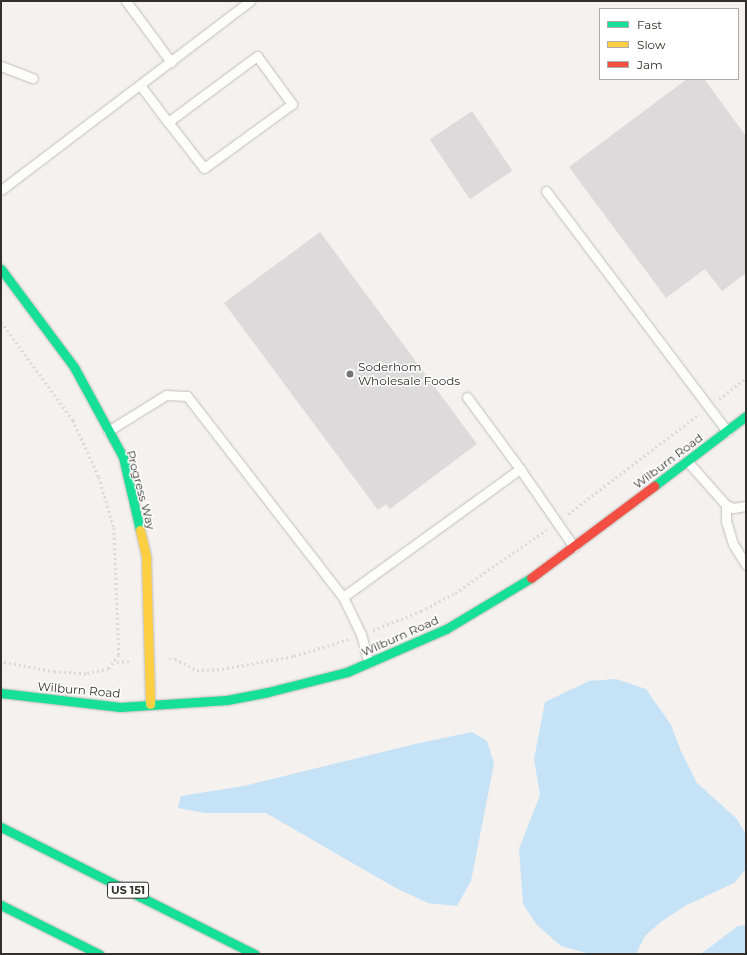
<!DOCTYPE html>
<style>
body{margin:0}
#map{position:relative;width:747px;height:955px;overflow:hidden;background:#f4f1ee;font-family:Montserrat,sans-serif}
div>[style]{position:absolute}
.water>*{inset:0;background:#c5e2f6}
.building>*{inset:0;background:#dcdada;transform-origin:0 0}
.path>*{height:2.5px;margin-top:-1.25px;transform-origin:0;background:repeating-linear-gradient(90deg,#dbdad9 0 2px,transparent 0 5px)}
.roads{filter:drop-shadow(0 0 1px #c0bebb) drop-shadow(0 0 1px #c0bebb)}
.lane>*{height:9px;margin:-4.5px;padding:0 4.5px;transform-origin:4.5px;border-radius:4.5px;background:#fdfdfc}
.fast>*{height:9px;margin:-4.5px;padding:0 4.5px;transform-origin:4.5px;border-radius:4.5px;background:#16e098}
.slow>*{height:9px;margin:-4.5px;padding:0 4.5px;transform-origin:4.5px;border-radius:4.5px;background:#ffcf43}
.jam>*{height:9px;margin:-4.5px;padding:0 4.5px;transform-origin:4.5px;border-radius:4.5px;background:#f24e42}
.dots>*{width:11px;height:11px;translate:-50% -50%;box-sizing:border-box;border:2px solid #fff;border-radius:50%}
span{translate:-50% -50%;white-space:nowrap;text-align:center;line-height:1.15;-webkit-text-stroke:3px #fff;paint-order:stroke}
.shield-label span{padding:1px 3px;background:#fff;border:1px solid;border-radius:3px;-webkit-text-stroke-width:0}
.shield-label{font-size:11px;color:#32302d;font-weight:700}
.poi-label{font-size:12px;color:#32302d}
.left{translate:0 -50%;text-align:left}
.street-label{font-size:12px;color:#32302d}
.frame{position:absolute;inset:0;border:2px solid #32302d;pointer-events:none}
.legend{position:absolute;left:599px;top:8px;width:140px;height:72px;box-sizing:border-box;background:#fff;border:1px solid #adacab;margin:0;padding:5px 7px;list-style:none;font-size:12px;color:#32302d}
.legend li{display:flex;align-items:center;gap:8px;height:20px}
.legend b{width:20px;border:1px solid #adacab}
</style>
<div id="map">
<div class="water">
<i style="clip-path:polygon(616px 679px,646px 689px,671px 725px,681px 751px,697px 783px,736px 818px,746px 834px,746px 869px,734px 883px,685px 906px,662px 921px,645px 936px,636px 954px,590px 954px,561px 946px,537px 925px,523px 904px,519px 849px,540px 795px,534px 759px,545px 702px,589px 681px)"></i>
<i style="clip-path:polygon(472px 732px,487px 741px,494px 764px,471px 881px,457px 906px,428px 903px,394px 887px,266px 813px,205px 813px,178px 808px,181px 796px,244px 786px,415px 744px)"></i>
<i style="clip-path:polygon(746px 925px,746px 954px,701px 954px,738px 926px)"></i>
</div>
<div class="building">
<i style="clip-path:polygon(687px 79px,704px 79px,746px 136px,746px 273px,722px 291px,705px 269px,666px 298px,569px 167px)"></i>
<i style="left:472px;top:111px;width:72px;height:51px;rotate:56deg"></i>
<i style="clip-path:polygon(320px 232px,477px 444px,390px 509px,386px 504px,378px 510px,224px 303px)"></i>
</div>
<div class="path">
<i style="left:1px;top:322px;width:122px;rotate:53.7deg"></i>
<i style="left:73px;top:420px;width:63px;rotate:65.5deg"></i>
<i style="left:99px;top:477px;width:53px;rotate:73.6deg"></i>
<i style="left:114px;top:528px;width:127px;rotate:87.7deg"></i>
<i style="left:119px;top:655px;width:17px;rotate:126deg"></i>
<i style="left:109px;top:669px;width:24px;rotate:168deg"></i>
<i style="left:86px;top:674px;width:31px;rotate:-176deg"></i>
<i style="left:55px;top:672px;width:55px;rotate:-169.5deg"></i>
<i style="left:719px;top:399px;width:34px;rotate:-38deg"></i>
<i style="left:568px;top:514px;width:165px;rotate:-37.4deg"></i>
<i style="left:373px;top:630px;width:52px;rotate:-21.6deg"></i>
<i style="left:421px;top:611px;width:38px;rotate:-28deg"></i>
<i style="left:455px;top:593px;width:111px;rotate:-34.7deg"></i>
<i style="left:169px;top:659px;width:6px"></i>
<i style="left:175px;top:659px;width:25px;rotate:27deg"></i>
<i style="left:197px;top:670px;width:25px;rotate:-2deg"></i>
<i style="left:222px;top:669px;width:73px;rotate:-10.2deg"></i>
<i style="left:294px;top:656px;width:58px;rotate:-17.2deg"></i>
<i style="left:117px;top:662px;width:13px;rotate:-4deg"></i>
</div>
<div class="roads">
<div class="lane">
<i style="left:126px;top:1px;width:76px;rotate:53.6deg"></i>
<i style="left:1px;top:66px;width:34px;rotate:21deg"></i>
<i style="left:140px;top:85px;width:46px;rotate:52.9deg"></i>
<i style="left:168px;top:122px;width:58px;rotate:52deg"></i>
<i style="left:204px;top:168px;width:109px;rotate:-36deg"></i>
<i style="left:292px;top:104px;width:59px;rotate:-126.1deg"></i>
<i style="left:257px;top:56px;width:111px;rotate:143.4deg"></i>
<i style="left:1px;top:190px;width:313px;rotate:-37.2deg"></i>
<i style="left:546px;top:191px;width:301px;rotate:53deg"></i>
<i style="left:467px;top:397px;width:89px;rotate:53.6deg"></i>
<i style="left:108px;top:431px;width:68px;rotate:-31.8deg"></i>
<i style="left:166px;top:395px;width:21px;rotate:3deg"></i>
<i style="left:187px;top:396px;width:254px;rotate:52.2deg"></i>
<i style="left:343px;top:597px;width:41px;rotate:64.1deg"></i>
<i style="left:361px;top:634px;width:30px;rotate:75deg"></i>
<i style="left:687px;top:461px;width:59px;rotate:48.4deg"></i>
<i style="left:726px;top:505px;width:8px;rotate:23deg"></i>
<i style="left:733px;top:508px;width:13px;rotate:-9deg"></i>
<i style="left:726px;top:505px;width:16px;rotate:90deg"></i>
<i style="left:726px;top:521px;width:24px;rotate:73deg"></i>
<i style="left:733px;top:544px;width:25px;rotate:58deg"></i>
<i style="left:343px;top:597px;width:218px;rotate:-35.9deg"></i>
<i style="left:520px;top:469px;width:95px;rotate:55.3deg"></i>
</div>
<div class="fast">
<i style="left:1px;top:269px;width:122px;rotate:53.3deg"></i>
<i style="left:74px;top:367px;width:102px;rotate:61.4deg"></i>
<i style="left:123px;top:457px;width:75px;rotate:76.9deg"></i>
<i style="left:654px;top:486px;width:116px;rotate:-37.3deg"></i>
<i style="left:1px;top:693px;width:120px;rotate:6.7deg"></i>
<i style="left:120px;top:707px;width:107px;rotate:-3.7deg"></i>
<i style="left:227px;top:700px;width:42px;rotate:-11deg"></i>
<i style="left:268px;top:692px;width:81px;rotate:-14.2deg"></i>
<i style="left:347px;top:672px;width:108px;rotate:-23.5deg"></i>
<i style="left:446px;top:629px;width:99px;rotate:-31deg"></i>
<i style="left:1px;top:827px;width:284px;rotate:26.6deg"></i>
<i style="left:1px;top:905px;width:110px;rotate:26.6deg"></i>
</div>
<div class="slow">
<i style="left:140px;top:530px;width:28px;rotate:77deg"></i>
<i style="left:146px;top:557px;width:147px;rotate:88.4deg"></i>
</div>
<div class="jam">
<i style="left:531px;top:578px;width:154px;rotate:-36.8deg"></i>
</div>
</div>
<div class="dots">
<i style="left:350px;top:374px;background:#767471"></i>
</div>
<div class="shield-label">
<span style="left:128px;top:890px">US 151</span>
</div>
<div class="poi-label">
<span class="left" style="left:358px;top:374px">Soderhom<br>Wholesale Foods</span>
</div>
<div class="street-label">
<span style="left:668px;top:461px;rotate:-37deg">Wilburn Road</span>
<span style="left:141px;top:490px;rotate:75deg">Progress Way</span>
<span style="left:400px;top:636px;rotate:-24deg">Wilburn Road</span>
<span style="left:79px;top:690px;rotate:5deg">Wilburn Road</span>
</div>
<div class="frame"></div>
<ul class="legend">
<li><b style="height:5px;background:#16e098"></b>Fast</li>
<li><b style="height:5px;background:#ffcf43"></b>Slow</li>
<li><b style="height:5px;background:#f24e42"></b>Jam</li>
</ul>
</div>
